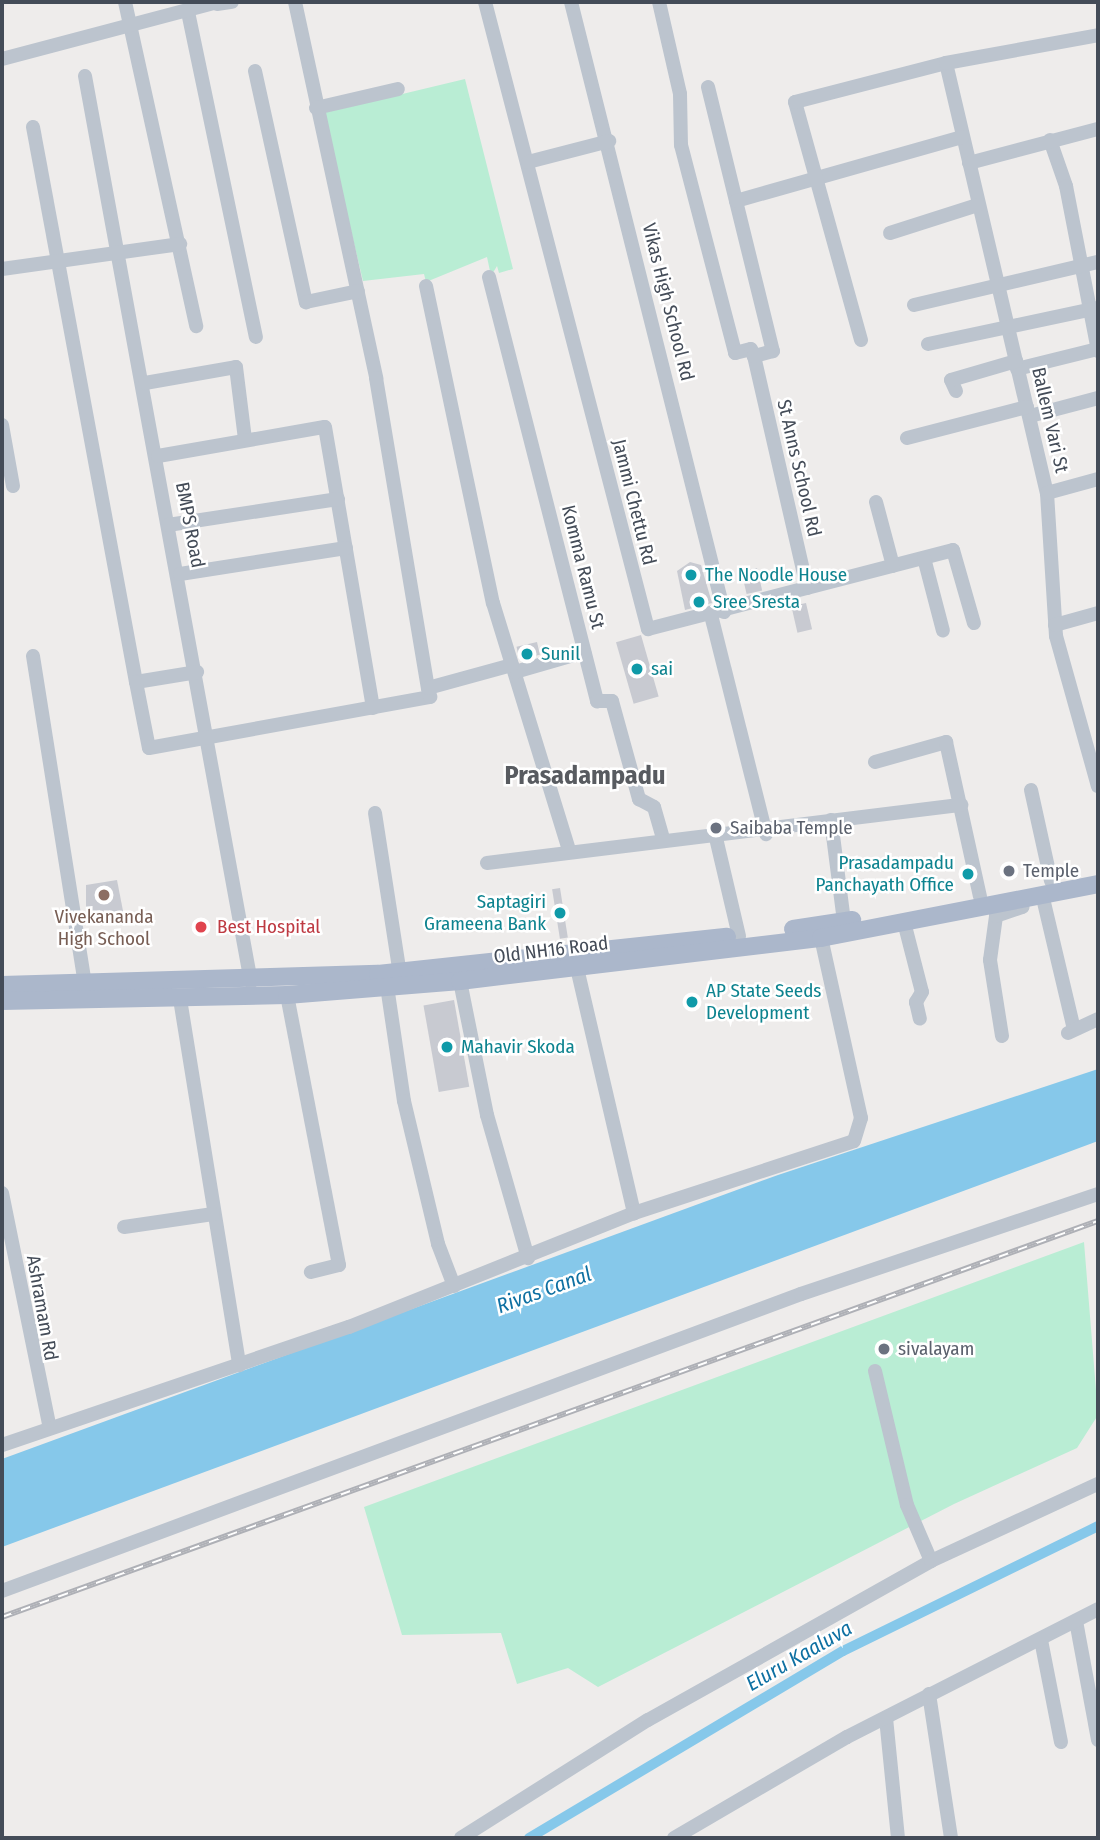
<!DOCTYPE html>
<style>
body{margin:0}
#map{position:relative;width:1100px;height:1840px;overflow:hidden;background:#eeeceb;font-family:"Fira Sans Condensed",sans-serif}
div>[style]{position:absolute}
.green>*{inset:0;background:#b9edd4}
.water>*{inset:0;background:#86c8ea}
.canal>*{height:10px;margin:-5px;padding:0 5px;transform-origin:5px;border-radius:5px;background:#86c8ea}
.building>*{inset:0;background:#c8cad1;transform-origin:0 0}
.minor>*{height:14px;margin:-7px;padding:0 7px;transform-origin:7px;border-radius:7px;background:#bcc4ce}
.major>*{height:18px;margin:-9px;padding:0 9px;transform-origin:9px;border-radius:9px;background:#abb7cb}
.rail>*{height:6px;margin-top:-3px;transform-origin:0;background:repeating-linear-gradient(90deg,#fff 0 10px,#aeb0b6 0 20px);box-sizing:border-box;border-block:2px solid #aeb0b6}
.dots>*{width:19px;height:19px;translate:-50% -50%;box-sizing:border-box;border:4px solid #fff;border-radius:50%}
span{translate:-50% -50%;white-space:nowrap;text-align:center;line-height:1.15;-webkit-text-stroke:5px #fff;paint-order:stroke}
.street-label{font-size:19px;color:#444c58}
.culture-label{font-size:19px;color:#0d838f}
.left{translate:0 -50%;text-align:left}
.right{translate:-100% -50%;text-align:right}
.worship-label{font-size:19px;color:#5b616d}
.education-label{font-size:19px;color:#785e54}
.health-label{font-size:19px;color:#be3a42}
.water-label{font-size:21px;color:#0e70a2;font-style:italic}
.district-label{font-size:26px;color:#585b60;font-weight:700}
.frame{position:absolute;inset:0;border:4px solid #444c58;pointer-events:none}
</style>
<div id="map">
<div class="green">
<i style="clip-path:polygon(465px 79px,513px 269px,499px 273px,497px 266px,491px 276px,487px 257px,426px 282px,424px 274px,363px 281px,323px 113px)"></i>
<i style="clip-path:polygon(1084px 1242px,1098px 1415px,1077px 1448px,954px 1504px,598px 1687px,568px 1668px,517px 1684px,501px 1633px,402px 1635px,364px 1507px)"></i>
</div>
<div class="water">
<i style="clip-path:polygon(1098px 1069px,1098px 1141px,2px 1547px,2px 1459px,778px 1175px)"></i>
</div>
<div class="canal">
<i style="left:529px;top:1838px;width:365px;rotate:-30.8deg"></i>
<i style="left:843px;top:1651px;width:284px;rotate:-26.1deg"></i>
</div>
<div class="building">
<i style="clip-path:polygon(690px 562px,701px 565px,712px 603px,685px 610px,677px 571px)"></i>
<i style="left:757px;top:568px;width:23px;height:16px;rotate:77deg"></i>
<i style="left:806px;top:603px;width:27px;height:15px;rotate:77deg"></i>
<i style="left:641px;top:635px;width:64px;height:26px;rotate:74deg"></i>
<i style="left:537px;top:642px;width:13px;height:21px;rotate:77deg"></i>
<i style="clip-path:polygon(117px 880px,124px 916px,86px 923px,86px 885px)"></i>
<i style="left:560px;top:888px;width:50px;height:8px;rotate:81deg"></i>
<i style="left:454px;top:1000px;width:88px;height:31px;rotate:80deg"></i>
</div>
<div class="minor">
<i style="left:125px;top:2px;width:332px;rotate:77.6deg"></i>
<i style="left:295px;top:2px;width:385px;rotate:77.8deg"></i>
<i style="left:376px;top:378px;width:314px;rotate:80.5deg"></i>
<i style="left:485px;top:2px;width:648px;rotate:75.43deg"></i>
<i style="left:648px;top:629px;width:315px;rotate:-14.5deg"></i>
<i style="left:953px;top:550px;width:76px;rotate:74deg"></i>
<i style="left:571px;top:2px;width:629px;rotate:75.92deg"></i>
<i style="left:659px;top:2px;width:94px;rotate:77.1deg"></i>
<i style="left:680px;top:94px;width:51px;rotate:88.9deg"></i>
<i style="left:681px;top:145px;width:215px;rotate:75.4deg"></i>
<i style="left:735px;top:353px;width:16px;rotate:-14deg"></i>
<i style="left:751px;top:349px;width:8px;rotate:67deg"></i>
<i style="left:754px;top:356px;width:238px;rotate:77.1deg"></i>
<i style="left:217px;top:4px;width:15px;rotate:-8deg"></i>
<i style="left:188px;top:12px;width:332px;rotate:78.2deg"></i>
<i style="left:2px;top:59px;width:222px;rotate:-14.8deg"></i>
<i style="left:946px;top:63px;width:442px;rotate:76.8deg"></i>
<i style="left:1047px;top:493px;width:143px;rotate:86.4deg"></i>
<i style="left:1056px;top:636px;width:156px;rotate:74.4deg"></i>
<i style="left:255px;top:71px;width:237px;rotate:77.6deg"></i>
<i style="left:306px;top:302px;width:53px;rotate:-11.9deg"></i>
<i style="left:85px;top:76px;width:921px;rotate:79.62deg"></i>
<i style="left:708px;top:87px;width:272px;rotate:76.2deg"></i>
<i style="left:773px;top:351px;width:20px;rotate:165deg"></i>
<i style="left:316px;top:108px;width:84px;rotate:-13deg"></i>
<i style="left:33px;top:127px;width:564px;rotate:79.49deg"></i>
<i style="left:136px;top:682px;width:62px;rotate:-9.3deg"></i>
<i style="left:1050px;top:140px;width:49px;rotate:70.8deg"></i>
<i style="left:1066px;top:186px;width:168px;rotate:79deg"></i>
<i style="left:528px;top:162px;width:84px;rotate:-14.5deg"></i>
<i style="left:969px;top:163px;width:133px;rotate:-14.8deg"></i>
<i style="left:736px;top:201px;width:235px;rotate:-15.8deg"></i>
<i style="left:890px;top:233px;width:92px;rotate:-17.7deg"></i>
<i style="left:2px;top:269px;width:180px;rotate:-8deg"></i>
<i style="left:489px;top:277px;width:438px;rotate:75.7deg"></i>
<i style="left:597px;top:701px;width:15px"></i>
<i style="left:612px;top:701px;width:102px;rotate:74.6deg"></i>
<i style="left:639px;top:799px;width:17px;rotate:28deg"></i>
<i style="left:654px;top:807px;width:35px;rotate:74deg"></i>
<i style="left:426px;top:286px;width:324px;rotate:78.1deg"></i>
<i style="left:493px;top:603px;width:258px;rotate:72.9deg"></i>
<i style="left:914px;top:305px;width:189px;rotate:-13.2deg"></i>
<i style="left:861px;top:340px;width:247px;rotate:-105.5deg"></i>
<i style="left:795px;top:102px;width:156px;rotate:-14.5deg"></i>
<i style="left:946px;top:63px;width:155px;rotate:-10.4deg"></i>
<i style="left:928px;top:344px;width:174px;rotate:-12deg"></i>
<i style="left:1017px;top:369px;width:83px;rotate:-13.9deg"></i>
<i style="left:145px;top:383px;width:92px;rotate:-10deg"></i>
<i style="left:236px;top:367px;width:73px;rotate:82.9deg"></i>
<i style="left:956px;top:391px;width:12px;rotate:-114deg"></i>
<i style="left:951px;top:380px;width:68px;rotate:-16.3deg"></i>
<i style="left:1030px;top:416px;width:70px;rotate:-14.8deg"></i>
<i style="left:2px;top:425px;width:62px;rotate:79.8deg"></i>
<i style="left:907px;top:438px;width:124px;rotate:-14.5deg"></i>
<i style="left:158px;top:456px;width:169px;rotate:-9.9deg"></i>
<i style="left:325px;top:427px;width:285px;rotate:80.3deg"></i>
<i style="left:1047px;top:493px;width:53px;rotate:-15.4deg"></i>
<i style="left:876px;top:502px;width:66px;rotate:75.1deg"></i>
<i style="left:168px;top:525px;width:172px;rotate:-8.7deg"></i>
<i style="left:924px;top:558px;width:75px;rotate:75.4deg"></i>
<i style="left:180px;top:574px;width:168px;rotate:-8.9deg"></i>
<i style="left:711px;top:615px;width:226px;rotate:75.9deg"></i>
<i style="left:1055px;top:625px;width:45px;rotate:-15.6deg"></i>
<i style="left:33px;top:656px;width:334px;rotate:81deg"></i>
<i style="left:515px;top:672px;width:72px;rotate:-16.2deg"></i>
<i style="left:136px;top:682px;width:67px;rotate:78.9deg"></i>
<i style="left:149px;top:748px;width:286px;rotate:-10.3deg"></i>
<i style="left:430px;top:697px;width:9px;rotate:-103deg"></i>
<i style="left:428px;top:688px;width:87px;rotate:-15.3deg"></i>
<i style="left:875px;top:762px;width:74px;rotate:-15.7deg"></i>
<i style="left:946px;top:742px;width:158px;rotate:77.6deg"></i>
<i style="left:1031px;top:790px;width:93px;rotate:77.6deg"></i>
<i style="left:375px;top:813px;width:170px;rotate:81.2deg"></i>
<i style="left:831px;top:820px;width:103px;rotate:82.7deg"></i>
<i style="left:716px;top:838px;width:101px;rotate:76.8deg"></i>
<i style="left:487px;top:863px;width:478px;rotate:-7deg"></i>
<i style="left:1042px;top:894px;width:139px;rotate:76.7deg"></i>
<i style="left:904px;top:922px;width:72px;rotate:75.6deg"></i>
<i style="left:922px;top:992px;width:12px;rotate:121deg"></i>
<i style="left:916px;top:1002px;width:17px;rotate:77deg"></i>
<i style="left:577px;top:968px;width:252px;rotate:76.9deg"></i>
<i style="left:460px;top:981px;width:137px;rotate:78.6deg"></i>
<i style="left:487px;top:1115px;width:149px;rotate:74deg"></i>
<i style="left:387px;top:986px;width:116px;rotate:81.6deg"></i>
<i style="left:404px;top:1101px;width:147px;rotate:76.6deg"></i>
<i style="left:438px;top:1244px;width:45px;rotate:69.1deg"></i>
<i style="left:287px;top:995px;width:275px;rotate:79.1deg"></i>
<i style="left:339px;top:1265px;width:29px;rotate:166deg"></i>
<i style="left:180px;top:999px;width:371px;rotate:80.8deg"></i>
<i style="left:1068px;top:1033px;width:33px;rotate:-25deg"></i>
<i style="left:1002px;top:1036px;width:77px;rotate:-99deg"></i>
<i style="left:990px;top:960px;width:44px;rotate:-82.2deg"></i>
<i style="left:996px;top:916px;width:28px;rotate:-19deg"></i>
<i style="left:1022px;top:907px;width:8px;rotate:-97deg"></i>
<i style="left:2px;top:1193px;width:240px;rotate:78.5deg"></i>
<i style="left:124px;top:1227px;width:90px;rotate:-8.3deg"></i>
<i style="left:875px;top:1371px;width:138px;rotate:76.6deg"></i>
<i style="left:907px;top:1505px;width:61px;rotate:66.8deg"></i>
<i style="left:2px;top:1445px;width:367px;rotate:-18.8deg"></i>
<i style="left:349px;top:1327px;width:307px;rotate:-21.8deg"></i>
<i style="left:634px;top:1213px;width:231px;rotate:-18.1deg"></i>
<i style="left:854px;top:1141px;width:24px;rotate:-73deg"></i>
<i style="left:861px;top:1118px;width:184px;rotate:-102.5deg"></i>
<i style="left:2px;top:1591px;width:852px;rotate:-20.39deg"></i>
<i style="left:801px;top:1294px;width:313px;rotate:-18.6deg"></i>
<i style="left:1076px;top:1621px;width:121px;rotate:79.5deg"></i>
<i style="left:1041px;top:1640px;width:104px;rotate:78.9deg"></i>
<i style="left:929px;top:1694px;width:146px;rotate:81.3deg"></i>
<i style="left:886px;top:1718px;width:121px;rotate:84.3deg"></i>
<i style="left:461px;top:1838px;width:221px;rotate:-32.3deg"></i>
<i style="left:648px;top:1720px;width:325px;rotate:-29.3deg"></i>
<i style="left:931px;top:1561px;width:184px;rotate:-24.8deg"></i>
<i style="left:674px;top:1838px;width:200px;rotate:-30.3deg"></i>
<i style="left:847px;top:1737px;width:282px;rotate:-27deg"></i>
</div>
<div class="major">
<i style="left:793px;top:929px;width:60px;rotate:-8.7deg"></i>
<i style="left:2px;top:985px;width:376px;rotate:-1.7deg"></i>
<i style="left:378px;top:974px;width:351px;rotate:-6.1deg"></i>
<i style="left:2px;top:1001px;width:285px;rotate:-1.2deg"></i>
<i style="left:287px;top:995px;width:174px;rotate:-4.6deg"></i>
<i style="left:460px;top:981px;width:364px;rotate:-6.8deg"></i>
<i style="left:821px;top:938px;width:282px;rotate:-11deg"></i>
</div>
<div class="rail">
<i style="left:2px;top:1617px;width:1165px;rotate:-19.87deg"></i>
</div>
<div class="dots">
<i style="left:691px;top:575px;background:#0f9aa8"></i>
<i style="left:699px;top:602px;background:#0f9aa8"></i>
<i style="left:527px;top:654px;background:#0f9aa8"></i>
<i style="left:637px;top:669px;background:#0f9aa8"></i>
<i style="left:716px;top:828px;background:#6b7280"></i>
<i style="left:1009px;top:871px;background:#6b7280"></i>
<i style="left:968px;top:874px;background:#0f9aa8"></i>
<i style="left:104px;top:895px;background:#8d6e63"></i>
<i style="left:560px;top:913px;background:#0f9aa8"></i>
<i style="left:201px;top:927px;background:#e0444e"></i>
<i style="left:692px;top:1002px;background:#0f9aa8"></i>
<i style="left:447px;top:1047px;background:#0f9aa8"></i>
<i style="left:884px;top:1349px;background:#6b7280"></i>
</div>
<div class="street-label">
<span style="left:668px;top:302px;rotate:76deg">Vikas High School Rd</span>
<span style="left:1050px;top:420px;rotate:77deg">Ballem Vari St</span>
<span style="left:799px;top:468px;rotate:77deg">St Anns School Rd</span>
<span style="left:634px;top:502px;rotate:76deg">Jammi Chettu Rd</span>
<span style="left:190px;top:525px;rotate:79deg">BMPS Road</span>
<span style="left:583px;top:567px;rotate:76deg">Komma Ramu St</span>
<span style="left:551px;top:950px;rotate:-7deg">Old NH16 Road</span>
<span style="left:42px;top:1308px;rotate:80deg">Ashramam Rd</span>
</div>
<div class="culture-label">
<span class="left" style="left:705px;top:575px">The Noodle House</span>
<span class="left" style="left:713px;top:602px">Sree Sresta</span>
<span class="left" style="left:541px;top:654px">Sunil</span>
<span class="left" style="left:651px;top:669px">sai</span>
<span class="right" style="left:954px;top:874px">Prasadampadu<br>Panchayath Office</span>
<span class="right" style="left:546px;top:913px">Saptagiri<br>Grameena Bank</span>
<span class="left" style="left:706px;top:1002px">AP State Seeds<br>Development</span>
<span class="left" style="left:461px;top:1047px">Mahavir Skoda</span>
</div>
<div class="worship-label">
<span class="left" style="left:730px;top:828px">Saibaba Temple</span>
<span class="left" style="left:1023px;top:871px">Temple</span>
<span class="left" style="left:898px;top:1349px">sivalayam</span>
</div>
<div class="education-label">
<span style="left:104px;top:928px">Vivekananda<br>High School</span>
</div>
<div class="health-label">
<span class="left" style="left:217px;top:927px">Best Hospital</span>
</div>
<div class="water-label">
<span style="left:544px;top:1290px;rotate:-20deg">Rivas Canal</span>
<span style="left:799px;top:1656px;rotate:-30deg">Eluru Kaaluva</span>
</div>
<div class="district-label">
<span style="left:585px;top:776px">Prasadampadu</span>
</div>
<div class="frame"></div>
</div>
